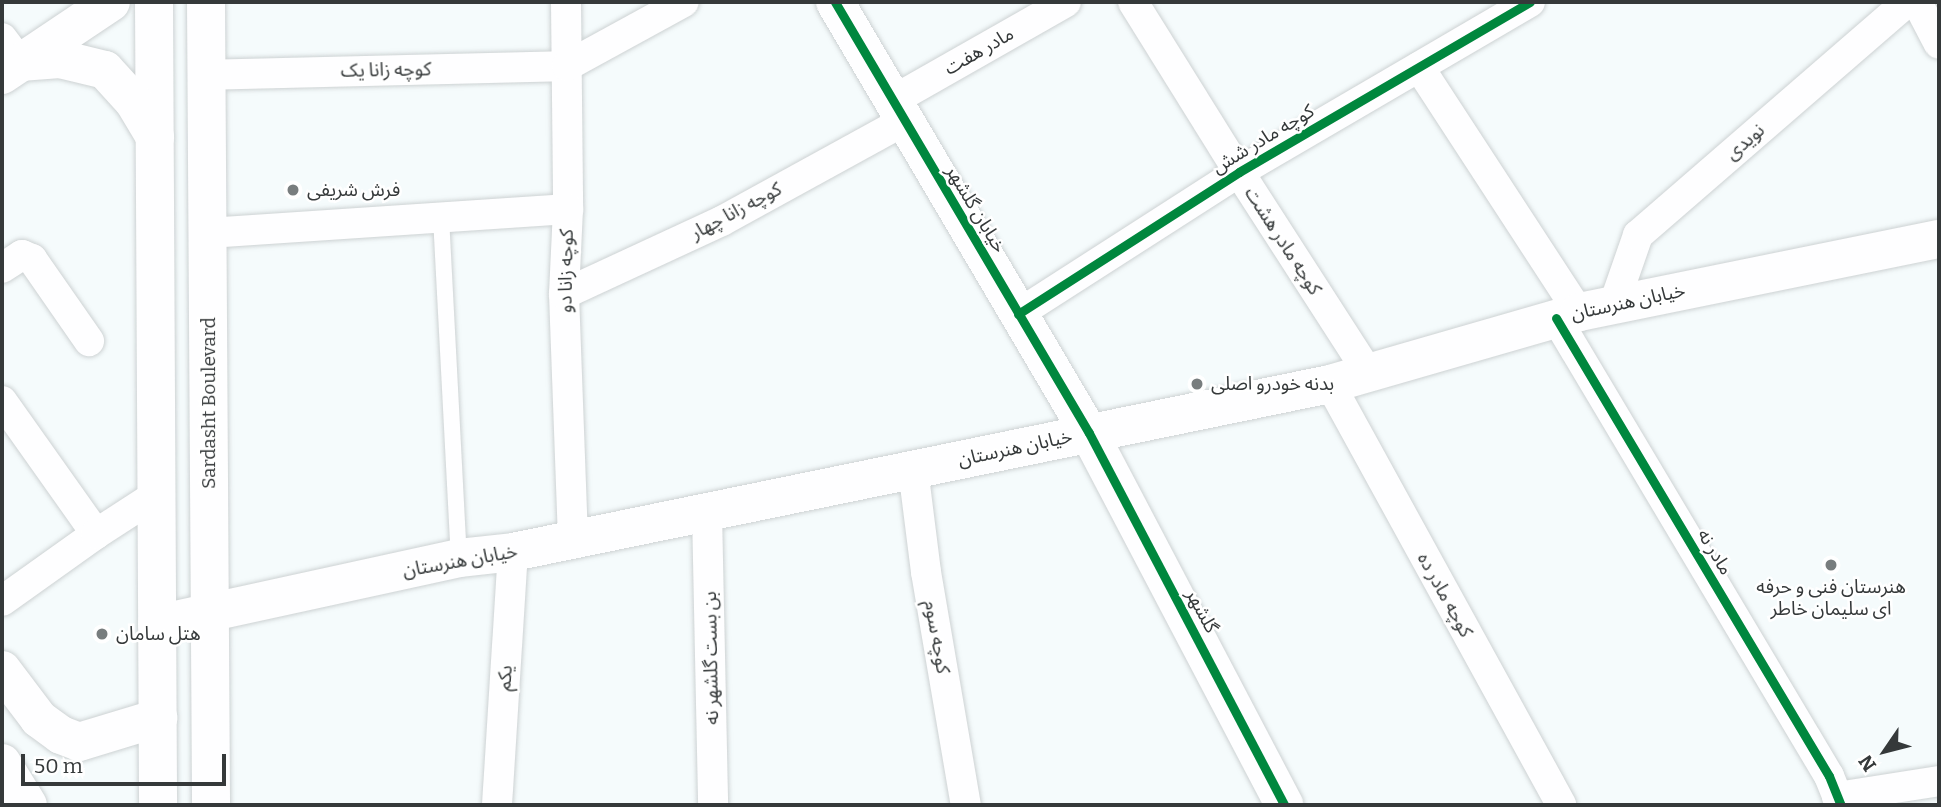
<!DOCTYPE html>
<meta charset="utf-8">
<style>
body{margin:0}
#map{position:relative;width:1941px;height:807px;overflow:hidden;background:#f5fbfc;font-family:Bitter,"Noto Sans Arabic",serif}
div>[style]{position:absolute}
.roads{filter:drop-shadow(0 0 2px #cdd2d3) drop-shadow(0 0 2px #cdd2d3)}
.lane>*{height:16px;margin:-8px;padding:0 8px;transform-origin:8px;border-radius:8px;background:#fefeff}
.street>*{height:30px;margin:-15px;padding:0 15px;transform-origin:15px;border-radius:15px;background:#fefeff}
.secondary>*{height:38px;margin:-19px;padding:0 19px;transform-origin:19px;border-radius:19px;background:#fefeff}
.primary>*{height:38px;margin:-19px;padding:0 19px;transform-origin:19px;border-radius:19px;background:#fefeff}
.cycleway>*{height:9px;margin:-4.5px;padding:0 4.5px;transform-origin:4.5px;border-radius:4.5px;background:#00873e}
.dots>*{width:19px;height:19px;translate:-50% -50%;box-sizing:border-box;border:4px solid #fff;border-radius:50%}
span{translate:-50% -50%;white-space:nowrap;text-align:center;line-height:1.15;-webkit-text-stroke:5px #fff;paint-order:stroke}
.street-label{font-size:19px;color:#35393a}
.poi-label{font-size:19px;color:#35393a}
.left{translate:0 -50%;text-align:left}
.frame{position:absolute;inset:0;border:4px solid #35393a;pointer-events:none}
.north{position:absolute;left:1850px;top:716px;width:70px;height:70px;-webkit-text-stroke:5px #fff;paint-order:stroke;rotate:235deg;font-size:19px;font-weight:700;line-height:28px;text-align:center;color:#35393a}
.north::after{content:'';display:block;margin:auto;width:24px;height:32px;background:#35393a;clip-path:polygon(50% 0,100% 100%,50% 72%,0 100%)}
.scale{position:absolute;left:21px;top:754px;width:205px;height:32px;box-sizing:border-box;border:4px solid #35393a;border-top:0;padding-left:9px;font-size:21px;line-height:24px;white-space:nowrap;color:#35393a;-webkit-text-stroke:5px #fff;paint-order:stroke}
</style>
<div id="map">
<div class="roads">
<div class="lane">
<i style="left:441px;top:217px;width:341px;rotate:87deg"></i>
</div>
<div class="street">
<i style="left:566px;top:2px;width:207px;rotate:89.4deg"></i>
<i style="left:568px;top:209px;width:85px;rotate:92.7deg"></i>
<i style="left:564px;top:294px;width:245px;rotate:87.9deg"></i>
<i style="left:1133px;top:2px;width:200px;rotate:58.1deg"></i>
<i style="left:1239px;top:172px;width:238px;rotate:57.2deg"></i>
<i style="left:1917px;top:2px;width:47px;rotate:62.4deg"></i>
<i style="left:2px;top:38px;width:30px;rotate:53deg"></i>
<i style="left:1419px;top:67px;width:293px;rotate:56.9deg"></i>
<i style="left:205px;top:75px;width:362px;rotate:-1.4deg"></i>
<i style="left:567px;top:66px;width:133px;rotate:-28.7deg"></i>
<i style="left:892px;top:101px;width:200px;rotate:-29.6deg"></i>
<i style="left:208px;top:233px;width:361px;rotate:-3.8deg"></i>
<i style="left:2px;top:268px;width:24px;rotate:-33deg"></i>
<i style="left:22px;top:255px;width:11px;rotate:22deg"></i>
<i style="left:32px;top:259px;width:100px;rotate:55.2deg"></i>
<i style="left:564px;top:294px;width:174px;rotate:-24.8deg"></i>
<i style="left:722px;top:221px;width:208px;rotate:-28.8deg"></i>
<i style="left:1614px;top:304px;width:73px;rotate:-70.8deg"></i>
<i style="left:1638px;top:235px;width:356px;rotate:-40.9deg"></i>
<i style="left:1018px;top:314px;width:263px;rotate:-32.7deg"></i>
<i style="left:1239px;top:172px;width:337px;rotate:-30.3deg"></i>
<i style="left:1556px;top:318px;width:533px;rotate:59.2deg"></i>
<i style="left:1829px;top:776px;width:31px;rotate:68deg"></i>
<i style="left:1330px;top:384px;width:480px;rotate:61.2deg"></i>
<i style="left:2px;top:401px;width:163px;rotate:54.7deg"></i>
<i style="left:913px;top:469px;width:104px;rotate:82.8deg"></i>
<i style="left:926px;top:572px;width:236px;rotate:80.3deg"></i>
<i style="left:707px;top:512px;width:293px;rotate:88.8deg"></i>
<i style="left:2px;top:601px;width:115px;rotate:-35.5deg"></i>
<i style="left:96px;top:534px;width:72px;rotate:-33deg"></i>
<i style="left:1837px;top:797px;width:103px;rotate:-8.9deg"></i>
<i style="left:497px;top:805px;width:254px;rotate:-86.4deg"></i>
</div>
<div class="secondary">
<i style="left:835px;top:2px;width:500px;rotate:59.49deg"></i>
<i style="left:1089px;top:433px;width:420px;rotate:62.3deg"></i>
<i style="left:2px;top:75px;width:131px;rotate:-33.8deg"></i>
<i style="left:157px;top:624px;width:309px;rotate:-12.3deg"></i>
<i style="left:459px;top:558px;width:54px;rotate:-6.3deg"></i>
<i style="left:513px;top:552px;width:834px;rotate:-11.62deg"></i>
<i style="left:1330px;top:384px;width:259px;rotate:-16.1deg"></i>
<i style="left:1579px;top:312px;width:367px;rotate:-11.5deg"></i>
</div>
<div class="primary">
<i style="left:154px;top:2px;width:803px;rotate:89.71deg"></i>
<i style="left:206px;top:2px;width:803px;rotate:89.64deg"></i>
<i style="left:20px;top:62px;width:40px;rotate:-4.3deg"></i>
<i style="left:60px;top:59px;width:46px;rotate:13.7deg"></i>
<i style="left:105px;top:70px;width:43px;rotate:47.8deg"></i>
<i style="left:134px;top:102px;width:41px;rotate:59deg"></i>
<i style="left:2px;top:670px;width:61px;rotate:52.9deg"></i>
<i style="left:39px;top:719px;width:27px;rotate:36deg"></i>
<i style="left:61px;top:735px;width:19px;rotate:21deg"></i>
<i style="left:79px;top:742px;width:83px;rotate:-16.9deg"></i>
<i style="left:2px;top:763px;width:49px;rotate:58.2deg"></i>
</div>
</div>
<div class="cycleway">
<i style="left:835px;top:2px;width:500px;rotate:59.49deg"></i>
<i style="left:1089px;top:433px;width:420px;rotate:62.3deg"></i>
<i style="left:1018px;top:314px;width:263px;rotate:-32.7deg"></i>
<i style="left:1239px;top:172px;width:337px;rotate:-30.3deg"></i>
<i style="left:1556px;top:318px;width:533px;rotate:59.2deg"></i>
<i style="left:1829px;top:776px;width:31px;rotate:68deg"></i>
</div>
<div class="dots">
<i style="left:293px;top:190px;background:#787d7e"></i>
<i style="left:1197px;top:384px;background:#787d7e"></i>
<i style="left:1831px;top:565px;background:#787d7e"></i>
<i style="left:102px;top:634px;background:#787d7e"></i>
</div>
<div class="street-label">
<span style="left:979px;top:51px;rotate:-30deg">مادر هفت</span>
<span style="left:386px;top:70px;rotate:-1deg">کوچه زانا یک</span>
<span style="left:1263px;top:139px;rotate:-31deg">کوچه مادر شش</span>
<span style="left:1745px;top:142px;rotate:-41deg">نویدی</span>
<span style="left:976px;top:209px;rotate:59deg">خیابان گلشهر</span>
<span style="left:736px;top:211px;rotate:-28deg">کوچه زانا چهار</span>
<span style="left:1283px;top:241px;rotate:57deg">کوچه مادر هشت</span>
<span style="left:566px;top:271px;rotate:-89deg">کوچه زانا دو</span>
<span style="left:1628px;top:302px;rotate:-12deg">خیابان هنرستان</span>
<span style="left:209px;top:403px;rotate:-90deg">Sardasht Boulevard</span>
<span style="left:1015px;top:448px;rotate:-12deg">خیابان هنرستان</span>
<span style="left:1715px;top:552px;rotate:59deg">مادر نه</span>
<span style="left:460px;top:561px;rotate:-10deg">خیابان هنرستان</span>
<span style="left:1445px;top:595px;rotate:61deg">کوچه مادر ده</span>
<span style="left:1202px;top:611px;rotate:62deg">گلشهر</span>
<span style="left:937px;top:637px;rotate:80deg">کوچه سوم</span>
<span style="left:711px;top:658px;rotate:-91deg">بن بست گلشهر نه</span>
<span style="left:505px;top:678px;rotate:-86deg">یکم</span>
</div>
<div class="poi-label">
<span class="left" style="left:307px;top:190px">فرش شریفی</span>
<span class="left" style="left:1211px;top:384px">بدنه خودرو اصلی</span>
<span style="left:1831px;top:598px">هنرستان فنی و حرفه<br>ای سلیمان خاطر</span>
<span class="left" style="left:116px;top:634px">هتل سامان</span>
</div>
<div class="frame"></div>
<div class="north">N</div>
<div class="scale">50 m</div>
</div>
